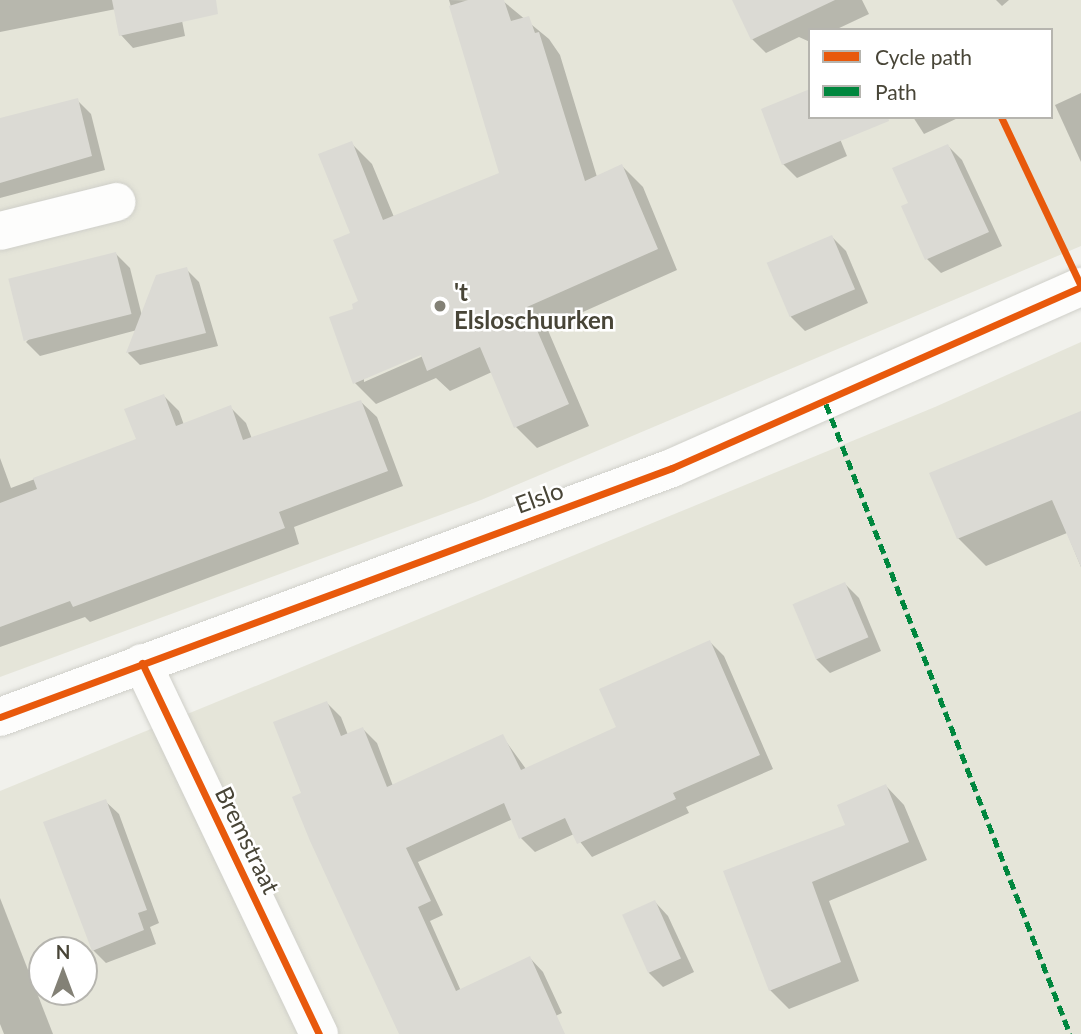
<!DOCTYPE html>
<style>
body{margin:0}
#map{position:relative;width:1081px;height:1034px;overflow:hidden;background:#f1f1ec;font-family:Lato,sans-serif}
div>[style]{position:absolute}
.residential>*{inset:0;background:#e5e5d9}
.shadow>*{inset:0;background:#0003}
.building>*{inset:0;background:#dbdad4;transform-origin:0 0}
.roads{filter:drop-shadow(0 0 2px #cfcfc9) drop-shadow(0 0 2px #cfcfc9)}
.minor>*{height:38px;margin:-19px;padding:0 19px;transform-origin:19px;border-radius:19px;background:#fdfdfc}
.quiet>*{height:5px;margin-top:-2.5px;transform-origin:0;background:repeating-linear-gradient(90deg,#00873e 0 10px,transparent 0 15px)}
.cycleway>*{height:7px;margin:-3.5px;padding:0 3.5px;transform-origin:3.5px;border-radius:3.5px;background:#e8590c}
.dots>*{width:19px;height:19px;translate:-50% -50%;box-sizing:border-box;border:4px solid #fff;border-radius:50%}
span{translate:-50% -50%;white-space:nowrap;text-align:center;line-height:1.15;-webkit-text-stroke:5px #fff;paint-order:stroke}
.poi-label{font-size:24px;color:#484537;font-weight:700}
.left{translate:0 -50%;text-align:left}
.street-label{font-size:24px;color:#484537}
.legend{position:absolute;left:808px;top:28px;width:245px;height:91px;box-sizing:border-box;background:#fff;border:2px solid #b6b5af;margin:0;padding:9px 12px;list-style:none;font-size:21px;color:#484537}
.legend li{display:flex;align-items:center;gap:14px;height:35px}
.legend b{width:35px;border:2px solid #b6b5af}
.north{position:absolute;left:28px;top:936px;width:70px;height:70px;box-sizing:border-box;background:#fff;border:2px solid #b6b5af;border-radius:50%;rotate:0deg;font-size:19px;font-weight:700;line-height:28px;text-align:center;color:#484537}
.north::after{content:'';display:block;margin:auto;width:24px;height:32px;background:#838176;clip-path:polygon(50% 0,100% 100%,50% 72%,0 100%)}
</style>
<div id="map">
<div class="residential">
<i style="clip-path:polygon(evenodd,0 0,1081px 0,1081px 246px,481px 500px,0 677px,0 0,810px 30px,1051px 30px,1051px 117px,810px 117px,810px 30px)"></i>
<i style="clip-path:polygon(evenodd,1081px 342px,1081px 1034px,0 1034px,0 791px,935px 407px,1081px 342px,42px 950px,84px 950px,84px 992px,42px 992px,42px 950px)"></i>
</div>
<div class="shadow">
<i style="clip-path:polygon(0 0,178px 0,185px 36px,133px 48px,121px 35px,116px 9px,0 32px)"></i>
<i style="clip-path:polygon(evenodd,449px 0,503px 1px,549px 39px,560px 55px,597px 177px,622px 166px,643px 187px,677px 270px,547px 328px,589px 426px,537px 448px,516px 427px,492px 372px,450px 391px,436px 378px,376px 404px,355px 383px,331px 318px,356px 310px,360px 302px,352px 234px,351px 143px,372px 164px,394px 217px,501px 175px,449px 0,428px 350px,430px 353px,364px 382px,364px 378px,428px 350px)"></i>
<i style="clip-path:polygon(734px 0,862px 0,869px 14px,835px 30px,810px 30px,810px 42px,799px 37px,766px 53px,752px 39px)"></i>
<i style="clip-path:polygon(996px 0,1009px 0,1002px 6px)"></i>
<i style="clip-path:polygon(1081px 93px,1081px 162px,1055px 105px)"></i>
<i style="clip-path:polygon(77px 100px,91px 114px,105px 170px,0 198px,0 119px)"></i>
<i style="clip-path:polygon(810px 117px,831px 117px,847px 156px,797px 178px,783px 164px)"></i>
<i style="clip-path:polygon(913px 117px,960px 117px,924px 134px)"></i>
<i style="clip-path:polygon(948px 146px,962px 160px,1002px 246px,941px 273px,927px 259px)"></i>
<i style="clip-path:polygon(832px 237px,846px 251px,868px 303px,805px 331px,791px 317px,769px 265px)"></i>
<i style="clip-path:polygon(116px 254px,130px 268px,142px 316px,186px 269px,199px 282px,218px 346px,140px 365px,128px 353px,137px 330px,40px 356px,26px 342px)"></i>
<i style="clip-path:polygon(164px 396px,179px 411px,184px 425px,230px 407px,246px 423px,252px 439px,361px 402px,377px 417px,403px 486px,294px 527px,299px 544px,90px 622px,85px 617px,0 647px,0 458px,11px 488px,138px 440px)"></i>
<i style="clip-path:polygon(1081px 413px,1081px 567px,1067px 533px,986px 566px,958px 538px)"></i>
<i style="clip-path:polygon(845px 584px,859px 598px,881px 651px,830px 673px,816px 659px)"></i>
<i style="clip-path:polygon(710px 642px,724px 656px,773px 769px,686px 807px,689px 813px,592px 857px,574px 834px,535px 852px,521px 838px,513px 819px,418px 862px,443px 915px,430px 921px,461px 991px,530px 958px,543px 972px,562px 1013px,516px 1034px,401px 1034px,304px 794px,327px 703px,341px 717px,348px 735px,363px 729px,377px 743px,393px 786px,502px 736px,526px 769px,618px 728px)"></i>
<i style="clip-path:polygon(886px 786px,904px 805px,927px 860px,829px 901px,859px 981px,789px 1009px,770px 990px,725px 872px,847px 826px)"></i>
<i style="clip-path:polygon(105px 801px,119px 814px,159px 923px,150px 927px,156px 944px,106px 963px,93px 950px)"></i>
<i style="clip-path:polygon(0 898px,53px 1034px,4px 1034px,0 1024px)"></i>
<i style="clip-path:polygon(655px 902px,668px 916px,694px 972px,663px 987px,649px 973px)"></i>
</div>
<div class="building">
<i style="clip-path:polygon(112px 0,216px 0,218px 14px,119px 36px)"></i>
<i style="clip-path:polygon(468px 0,504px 0,511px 21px,529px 16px,535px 33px,539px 32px,585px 181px,622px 164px,658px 249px,527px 307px,569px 404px,514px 428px,480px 347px,427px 371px,421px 355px,353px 384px,329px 317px,353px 309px,352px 304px,358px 301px,333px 240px,350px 233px,318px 154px,352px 141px,383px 220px,499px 173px,449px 6px)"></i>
<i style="clip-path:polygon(732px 0,835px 0,751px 40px)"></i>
<i style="clip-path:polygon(810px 89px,810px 117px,888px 117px,889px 121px,782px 165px,761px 109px)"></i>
<i style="clip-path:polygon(78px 98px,92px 156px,0 183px,0 118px)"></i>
<i style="clip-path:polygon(948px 144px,989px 232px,925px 260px,901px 206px,908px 203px,892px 168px)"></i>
<i style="left:832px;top:235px;width:59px;height:71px;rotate:67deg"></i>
<i style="left:116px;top:252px;width:64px;height:111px;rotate:76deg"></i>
<i style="clip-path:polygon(187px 267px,206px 333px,126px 353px,156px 275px)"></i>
<i style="clip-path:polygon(164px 394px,176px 426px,231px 405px,243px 440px,361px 400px,388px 471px,279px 512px,285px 528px,73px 607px,70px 601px,0 627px,0 503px,37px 489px,33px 478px,136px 439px,124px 409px)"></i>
<i style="clip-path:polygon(1081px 411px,1081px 567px,1052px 500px,957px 539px,929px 473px)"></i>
<i style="left:845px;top:582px;width:60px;height:57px;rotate:67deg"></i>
<i style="clip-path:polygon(710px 640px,760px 755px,673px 793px,676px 799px,577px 844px,565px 818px,519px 839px,504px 803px,406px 848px,431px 901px,418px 907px,456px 991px,530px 956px,565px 1034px,399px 1034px,310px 841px,292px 797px,301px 793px,273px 722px,327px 701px,341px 736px,363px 727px,387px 787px,503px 734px,521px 770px,616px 727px,599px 689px)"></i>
<i style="clip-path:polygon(886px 784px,909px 842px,812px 882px,841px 962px,769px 991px,723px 871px,845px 825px,837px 805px)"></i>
<i style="clip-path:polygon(106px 799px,147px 910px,138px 913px,144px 930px,92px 951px,43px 822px)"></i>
<i style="left:655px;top:900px;width:64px;height:36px;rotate:66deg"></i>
</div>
<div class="roads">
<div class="minor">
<i style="left:0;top:231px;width:120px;rotate:-14deg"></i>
<i style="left:142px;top:663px;width:411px;rotate:64.5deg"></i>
<i style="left:0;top:717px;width:717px;rotate:-20.33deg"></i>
<i style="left:672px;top:468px;width:447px;rotate:-23.9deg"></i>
</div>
</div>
<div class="quiet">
<i style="left:826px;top:404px;width:676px;rotate:68.83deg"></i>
</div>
<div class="cycleway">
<i style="left:1001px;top:117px;width:187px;rotate:64.7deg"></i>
<i style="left:142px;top:663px;width:411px;rotate:64.5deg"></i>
<i style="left:0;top:717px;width:717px;rotate:-20.33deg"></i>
<i style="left:672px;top:468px;width:447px;rotate:-23.9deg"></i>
</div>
<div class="dots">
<i style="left:440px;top:306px;background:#838176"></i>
</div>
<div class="poi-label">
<span class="left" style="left:454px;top:306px">'t<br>Elsloschuurken</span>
</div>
<div class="street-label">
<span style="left:539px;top:497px;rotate:-20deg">Elslo</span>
<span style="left:248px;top:840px;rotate:64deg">Bremstraat</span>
</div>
<ul class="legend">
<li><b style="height:9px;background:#e8590c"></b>Cycle path</li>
<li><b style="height:9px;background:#00873e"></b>Path</li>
</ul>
<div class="north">N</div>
</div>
